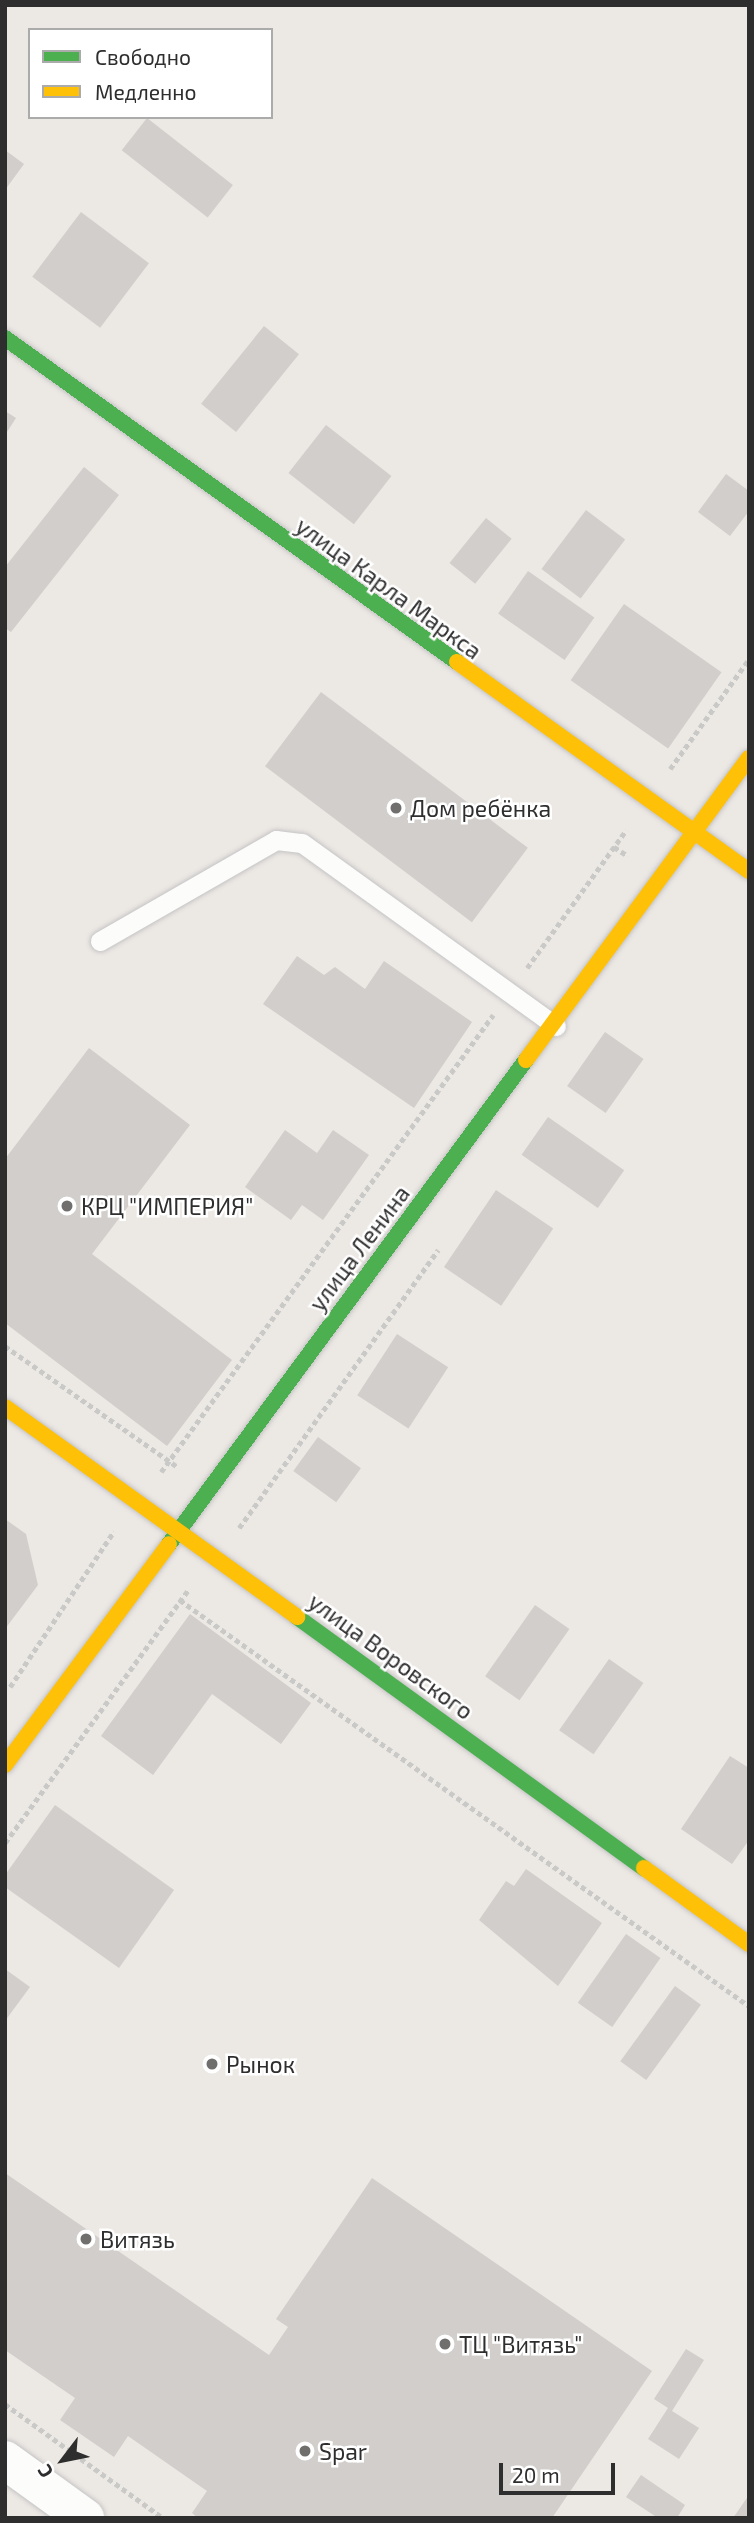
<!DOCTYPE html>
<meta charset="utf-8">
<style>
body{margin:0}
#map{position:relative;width:754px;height:2523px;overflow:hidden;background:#ece8e4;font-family:"Exo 2",sans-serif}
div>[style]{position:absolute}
.building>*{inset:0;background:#d1cecb;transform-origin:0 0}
.path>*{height:4.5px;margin-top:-2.25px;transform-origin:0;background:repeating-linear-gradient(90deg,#c9c9c8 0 5px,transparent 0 8.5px)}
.roads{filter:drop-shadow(0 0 2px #c5c4c5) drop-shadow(0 0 2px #c5c4c5)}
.lane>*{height:19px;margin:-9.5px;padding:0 9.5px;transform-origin:9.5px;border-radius:9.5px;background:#fcfcfb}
.street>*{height:38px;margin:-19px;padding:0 19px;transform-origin:19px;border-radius:19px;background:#fcfcfb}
.fast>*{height:16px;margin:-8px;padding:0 8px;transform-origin:8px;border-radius:8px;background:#4caf50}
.slow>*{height:16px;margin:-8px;padding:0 8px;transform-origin:8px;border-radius:8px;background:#ffc107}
.dots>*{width:19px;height:19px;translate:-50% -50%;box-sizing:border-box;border:4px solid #fff;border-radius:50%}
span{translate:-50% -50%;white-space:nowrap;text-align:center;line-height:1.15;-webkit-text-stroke:5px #fff;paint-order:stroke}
.street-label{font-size:23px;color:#2e2e2e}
.poi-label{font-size:23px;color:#2e2e2e}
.left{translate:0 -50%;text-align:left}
.frame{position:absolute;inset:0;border:7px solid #2e2e2e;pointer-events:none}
.legend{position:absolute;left:28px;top:28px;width:245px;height:91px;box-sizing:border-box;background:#fff;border:2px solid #ababab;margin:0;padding:9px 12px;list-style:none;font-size:21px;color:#2e2e2e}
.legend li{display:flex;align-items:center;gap:14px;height:35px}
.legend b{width:35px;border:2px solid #ababab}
.north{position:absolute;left:28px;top:2425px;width:70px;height:70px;-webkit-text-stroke:5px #fff;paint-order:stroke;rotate:238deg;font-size:19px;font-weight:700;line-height:28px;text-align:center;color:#2e2e2e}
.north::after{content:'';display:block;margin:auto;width:24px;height:32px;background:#2e2e2e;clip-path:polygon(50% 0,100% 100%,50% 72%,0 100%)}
.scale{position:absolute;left:499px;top:2463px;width:116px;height:32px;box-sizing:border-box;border:4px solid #2e2e2e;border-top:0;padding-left:9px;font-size:21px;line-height:24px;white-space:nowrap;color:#2e2e2e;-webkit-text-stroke:5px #fff;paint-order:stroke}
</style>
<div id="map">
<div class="building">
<i style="left:147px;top:118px;width:109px;height:41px;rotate:38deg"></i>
<i style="clip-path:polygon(5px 150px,24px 164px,5px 190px)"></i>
<i style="left:81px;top:212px;width:85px;height:81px;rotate:37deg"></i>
<i style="left:264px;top:326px;width:45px;height:100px;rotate:39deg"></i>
<i style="clip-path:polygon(5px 411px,16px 418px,5px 435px)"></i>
<i style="left:326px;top:425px;width:83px;height:61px;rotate:38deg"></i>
<i style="clip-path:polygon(84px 467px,119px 495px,11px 632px,5px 628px,5px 567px)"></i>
<i style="clip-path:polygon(726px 474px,749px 491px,749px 511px,730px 536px,698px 512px)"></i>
<i style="left:586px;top:510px;width:49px;height:74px;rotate:37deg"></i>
<i style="left:486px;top:518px;width:33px;height:58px;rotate:39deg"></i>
<i style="left:528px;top:571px;width:81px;height:52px;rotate:35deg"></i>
<i style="left:624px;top:604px;width:119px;height:93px;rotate:35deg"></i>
<i style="left:321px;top:692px;width:259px;height:93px;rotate:37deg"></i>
<i style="clip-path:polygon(297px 956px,324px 975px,335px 967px,365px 989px,384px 961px,472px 1022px,414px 1108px,263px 1004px)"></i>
<i style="left:605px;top:1032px;width:47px;height:66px;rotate:35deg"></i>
<i style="clip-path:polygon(89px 1048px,190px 1125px,92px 1254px,232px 1360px,167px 1446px,5px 1323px,5px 1159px)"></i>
<i style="left:548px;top:1117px;width:93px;height:46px;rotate:35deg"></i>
<i style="clip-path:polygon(285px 1130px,317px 1153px,333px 1130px,369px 1155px,323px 1220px,302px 1205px,291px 1220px,245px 1187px)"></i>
<i style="left:496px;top:1190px;width:69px;height:93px;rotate:34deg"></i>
<i style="left:397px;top:1334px;width:61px;height:73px;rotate:33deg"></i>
<i style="left:318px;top:1437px;width:53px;height:42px;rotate:36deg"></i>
<i style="clip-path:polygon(5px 1519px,26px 1534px,38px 1585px,5px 1629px)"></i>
<i style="left:535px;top:1605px;width:42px;height:87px;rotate:35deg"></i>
<i style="clip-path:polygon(190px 1614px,311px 1703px,281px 1744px,212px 1694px,153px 1775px,101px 1736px)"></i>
<i style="left:609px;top:1659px;width:42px;height:87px;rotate:35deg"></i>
<i style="clip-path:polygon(730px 1756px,749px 1768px,749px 1840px,732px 1864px,681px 1829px)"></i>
<i style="clip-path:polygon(55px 1805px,174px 1890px,119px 1968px,5px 1887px,5px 1875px)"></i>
<i style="clip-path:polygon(526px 1869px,602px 1923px,558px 1986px,479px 1920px,506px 1881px,514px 1886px)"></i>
<i style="left:626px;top:1934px;width:42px;height:84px;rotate:35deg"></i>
<i style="clip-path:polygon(5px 1969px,30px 1987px,5px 2021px)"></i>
<i style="left:675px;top:1986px;width:32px;height:93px;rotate:36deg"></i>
<i style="clip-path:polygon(5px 2173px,269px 2355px,288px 2327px,276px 2319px,372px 2178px,652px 2371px,552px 2518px,198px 2518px,192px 2513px,207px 2491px,128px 2436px,114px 2457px,60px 2420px,75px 2398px,5px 2350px)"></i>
<i style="clip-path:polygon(686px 2349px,704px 2360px,672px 2411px,699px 2428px,679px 2459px,648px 2439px,668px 2408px,654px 2399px)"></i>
<i style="clip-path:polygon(641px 2475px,685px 2505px,677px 2518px,658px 2518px,626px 2497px)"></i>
<i style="clip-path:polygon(749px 2495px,749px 2518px,733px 2518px)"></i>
</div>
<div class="path">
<i style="left:670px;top:769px;width:135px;rotate:-54.3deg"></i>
<i style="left:614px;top:847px;width:17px;rotate:33deg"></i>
<i style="left:527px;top:968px;width:170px;rotate:-54.3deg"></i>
<i style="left:5px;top:1346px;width:211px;rotate:35deg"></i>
<i style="left:161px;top:1472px;width:565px;rotate:-54deg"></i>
<i style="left:239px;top:1528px;width:342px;rotate:-54.4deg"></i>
<i style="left:180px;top:1600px;width:699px;rotate:35.51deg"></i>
<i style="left:10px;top:1687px;width:187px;rotate:-56.3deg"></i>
<i style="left:5px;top:1843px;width:314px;rotate:-54.1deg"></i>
<i style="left:5px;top:2404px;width:195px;rotate:35.8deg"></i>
</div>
<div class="roads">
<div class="lane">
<i style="left:100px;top:941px;width:203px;rotate:-29.8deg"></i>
<i style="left:276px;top:840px;width:26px;rotate:7deg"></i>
<i style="left:302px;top:843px;width:313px;rotate:35.8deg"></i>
</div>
<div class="street">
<i style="left:5px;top:2460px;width:99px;rotate:35.9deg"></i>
</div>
<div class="fast">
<i style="left:5px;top:338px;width:556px;rotate:35.63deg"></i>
<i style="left:169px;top:1544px;width:601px;rotate:-53.59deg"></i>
<i style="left:297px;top:1617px;width:428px;rotate:35.9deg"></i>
</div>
<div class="slow">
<i style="left:457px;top:662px;width:359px;rotate:35.6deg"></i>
<i style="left:526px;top:1060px;width:375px;rotate:-53.6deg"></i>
<i style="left:5px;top:1407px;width:360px;rotate:35.7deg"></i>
<i style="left:5px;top:1765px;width:275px;rotate:-53.4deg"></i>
<i style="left:644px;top:1868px;width:130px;rotate:35.9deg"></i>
</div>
</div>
<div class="dots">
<i style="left:396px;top:808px;background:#706f6e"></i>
<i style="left:67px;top:1206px;background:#706f6e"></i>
<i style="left:212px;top:2064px;background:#706f6e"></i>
<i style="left:86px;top:2239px;background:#706f6e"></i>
<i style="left:445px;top:2344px;background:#706f6e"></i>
<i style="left:305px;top:2451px;background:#706f6e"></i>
</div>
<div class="street-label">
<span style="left:389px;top:588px;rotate:36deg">улица Карла Маркса</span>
<span style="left:359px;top:1248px;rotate:-53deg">улица Ленина</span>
<span style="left:391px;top:1656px;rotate:36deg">улица Воровского</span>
</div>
<div class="poi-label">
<span class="left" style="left:410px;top:808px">Дом ребёнка</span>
<span class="left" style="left:81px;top:1206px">КРЦ "ИМПЕРИЯ"</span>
<span class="left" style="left:226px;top:2064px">Рынок</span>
<span class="left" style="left:100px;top:2239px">Витязь</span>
<span class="left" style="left:459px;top:2344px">ТЦ "Витязь"</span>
<span class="left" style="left:319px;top:2451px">Spar</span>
</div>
<div class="frame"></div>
<ul class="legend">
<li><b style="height:9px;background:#4caf50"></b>Свободно</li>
<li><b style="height:9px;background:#ffc107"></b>Медленно</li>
</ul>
<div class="north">С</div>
<div class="scale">20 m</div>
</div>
